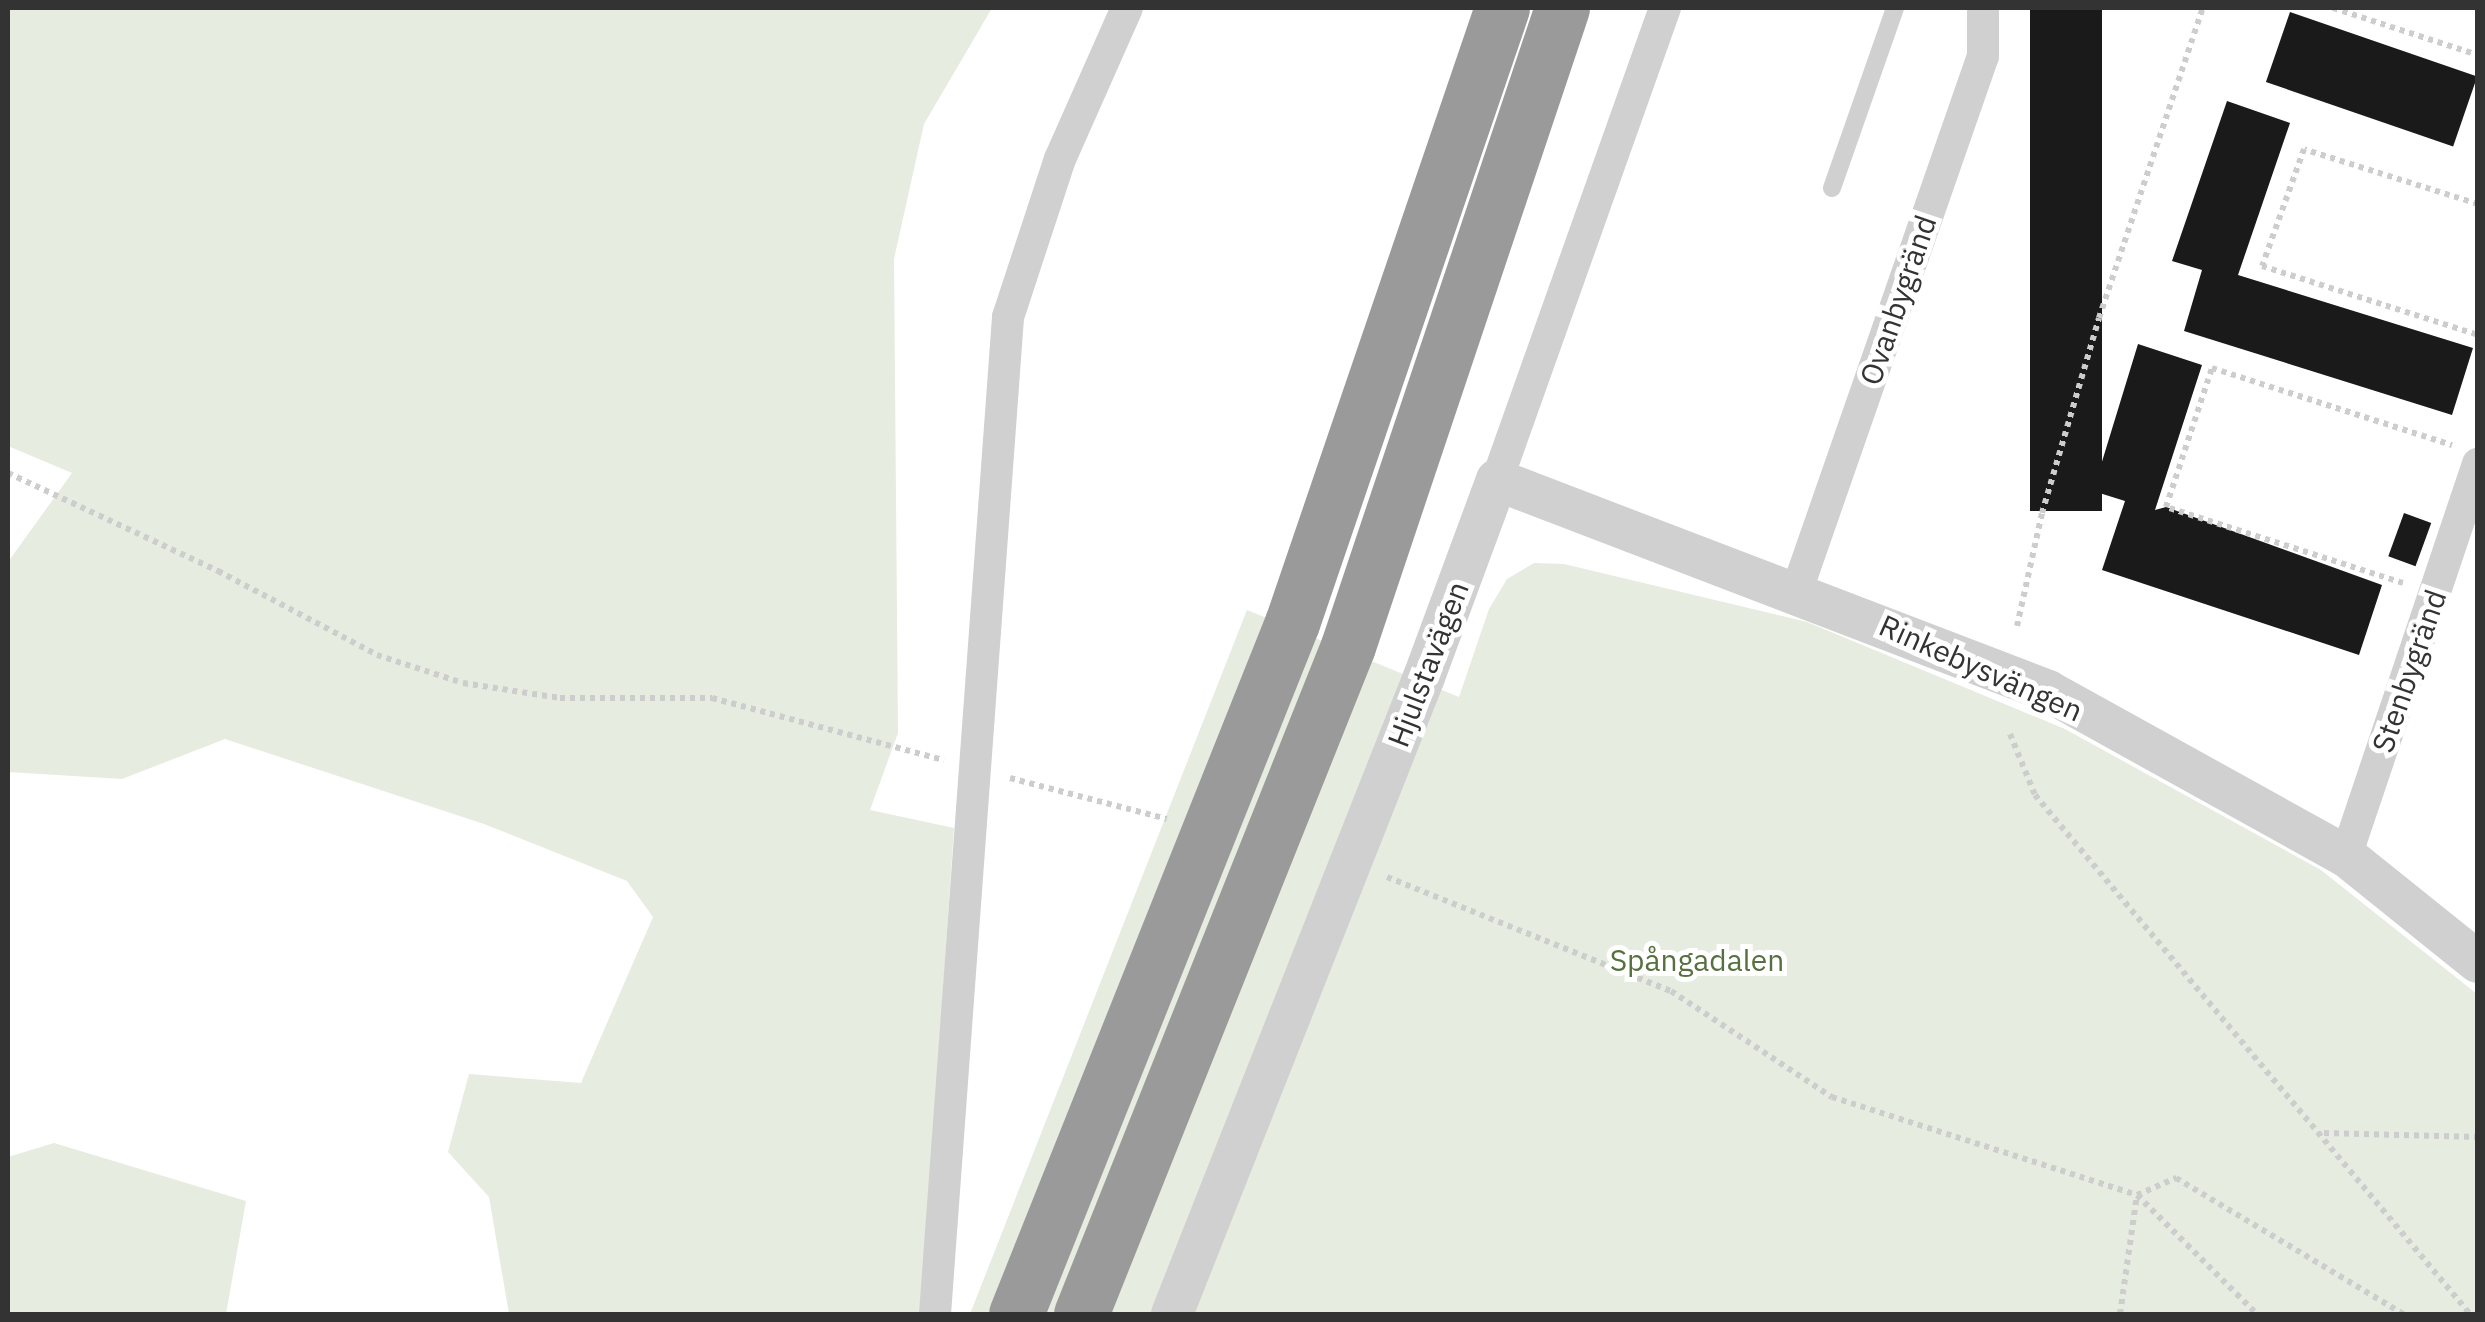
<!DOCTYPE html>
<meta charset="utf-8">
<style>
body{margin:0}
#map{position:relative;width:2485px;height:1322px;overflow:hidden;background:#fff;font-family:"IBM Plex Sans",sans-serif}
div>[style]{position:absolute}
.green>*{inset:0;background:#e6ecdf}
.building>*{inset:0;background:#1a1a1a;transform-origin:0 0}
.path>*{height:6px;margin-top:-3px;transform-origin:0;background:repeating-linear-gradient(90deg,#cdcdcd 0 5px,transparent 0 10px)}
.service>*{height:18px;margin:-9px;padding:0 9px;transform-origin:9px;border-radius:9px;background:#d0d0d0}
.minor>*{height:32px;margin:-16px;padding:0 16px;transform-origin:16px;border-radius:16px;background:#d0d0d0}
.tertiary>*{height:42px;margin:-21px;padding:0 21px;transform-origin:21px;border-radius:21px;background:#d0d0d0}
.motorway>*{height:55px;margin:-27.5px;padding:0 27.5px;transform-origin:27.5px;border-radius:27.5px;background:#9a9a9a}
.tertiary-bridge>*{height:42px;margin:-21px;padding:0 21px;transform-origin:21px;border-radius:21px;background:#d0d0d0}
.motorway-bridge>*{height:55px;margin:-27.5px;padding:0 27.5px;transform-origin:27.5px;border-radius:27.5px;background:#9a9a9a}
span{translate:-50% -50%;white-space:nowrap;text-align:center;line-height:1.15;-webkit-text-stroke:10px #fff;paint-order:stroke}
.street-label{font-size:30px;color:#333}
.park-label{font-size:30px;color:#56703f}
.frame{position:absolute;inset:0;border:10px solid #333;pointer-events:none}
</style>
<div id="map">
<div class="green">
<i style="clip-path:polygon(8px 8px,992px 8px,924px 124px,894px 259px,898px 733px,870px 810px,954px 828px,921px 1314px,509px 1314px,489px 1197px,448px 1152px,469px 1074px,581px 1083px,653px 917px,627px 881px,484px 824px,225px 739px,122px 779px,8px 772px,8px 562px,72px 473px,8px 446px)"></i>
<i style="clip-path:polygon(1534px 563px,1564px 564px,1807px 622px,2065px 729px,2321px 870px,2477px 994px,2477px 1314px,970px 1314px,1247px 610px,1459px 697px,1489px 609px,1507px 579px)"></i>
<i style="clip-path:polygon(54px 1143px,246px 1201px,226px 1314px,8px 1314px,8px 1157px)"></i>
</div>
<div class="building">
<i style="left:2030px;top:8px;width:72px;height:503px"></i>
<i style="left:2290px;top:12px;width:198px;height:74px;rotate:19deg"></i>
<i style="clip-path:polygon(2227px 101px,2290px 123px,2238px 275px,2473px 348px,2452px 415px,2184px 331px,2202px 270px,2172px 261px)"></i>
<i style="clip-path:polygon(2138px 344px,2202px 365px,2155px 510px,2166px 507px,2382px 585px,2359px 655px,2102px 570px,2125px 501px,2093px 491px)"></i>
<i style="left:2404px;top:513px;width:29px;height:46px;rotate:20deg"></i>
</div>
<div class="path">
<i style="left:2333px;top:8px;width:152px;rotate:18deg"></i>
<i style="left:2478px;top:204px;width:182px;rotate:-162.5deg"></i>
<i style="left:2304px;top:149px;width:124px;rotate:109.7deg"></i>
<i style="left:2262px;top:266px;width:227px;rotate:17.7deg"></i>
<i style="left:8px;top:473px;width:232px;rotate:25deg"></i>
<i style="left:218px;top:571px;width:180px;rotate:27.8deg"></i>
<i style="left:377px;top:655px;width:90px;rotate:18deg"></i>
<i style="left:463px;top:683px;width:98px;rotate:8.8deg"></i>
<i style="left:560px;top:698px;width:152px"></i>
<i style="left:712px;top:698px;width:240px;rotate:15deg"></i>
<i style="left:2403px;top:583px;width:249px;rotate:-162.2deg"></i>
<i style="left:2166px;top:507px;width:146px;rotate:-71.7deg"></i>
<i style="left:2212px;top:368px;width:252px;rotate:17.8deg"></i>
<i style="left:2017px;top:626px;width:116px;rotate:-77.5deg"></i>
<i style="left:2042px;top:513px;width:203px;rotate:-73.7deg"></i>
<i style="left:2099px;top:318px;width:327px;rotate:-71.5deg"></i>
<i style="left:2010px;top:734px;width:66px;rotate:67.7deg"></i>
<i style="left:2035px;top:795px;width:677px;rotate:50.03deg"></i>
<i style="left:1010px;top:778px;width:162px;rotate:14.6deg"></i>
<i style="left:1387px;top:877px;width:306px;rotate:21.9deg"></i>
<i style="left:1671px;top:991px;width:193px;rotate:33.4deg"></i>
<i style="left:1832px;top:1097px;width:320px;rotate:17.8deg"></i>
<i style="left:2137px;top:1195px;width:169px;rotate:44.8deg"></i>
<i style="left:2324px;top:1133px;width:154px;rotate:1.5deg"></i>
<i style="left:2120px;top:1314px;width:120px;rotate:-81.9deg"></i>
<i style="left:2137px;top:1195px;width:43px;rotate:-23.6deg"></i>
<i style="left:2176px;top:1178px;width:265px;rotate:30.9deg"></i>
</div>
<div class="service">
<i style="left:1832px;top:188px;width:191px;rotate:-70.7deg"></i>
</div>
<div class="minor">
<i style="left:1497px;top:480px;width:501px;rotate:-70.41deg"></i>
<i style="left:1797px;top:590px;width:565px;rotate:-70.8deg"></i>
<i style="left:1983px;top:56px;width:48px;rotate:-90deg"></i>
<i style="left:2346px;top:856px;width:414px;rotate:-71.4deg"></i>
<i style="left:935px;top:1314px;width:1000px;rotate:-85.81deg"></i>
<i style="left:1008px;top:317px;width:166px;rotate:-71.8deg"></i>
<i style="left:1060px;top:159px;width:165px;rotate:-66.1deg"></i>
</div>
<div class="tertiary">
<i style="left:1424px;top:677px;width:210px;rotate:-69.7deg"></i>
<i style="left:1497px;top:480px;width:590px;rotate:20.95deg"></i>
<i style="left:2048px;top:691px;width:341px;rotate:29deg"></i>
<i style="left:2346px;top:856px;width:169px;rotate:38.8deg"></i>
</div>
<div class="motorway">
<i style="left:1292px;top:623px;width:650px;rotate:-71.15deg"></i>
<i style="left:1348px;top:646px;width:673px;rotate:-71.46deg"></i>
</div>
<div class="tertiary-bridge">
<i style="left:1172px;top:1314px;width:685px;rotate:-68.42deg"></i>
</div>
<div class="motorway-bridge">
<i style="left:1016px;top:1314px;width:744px;rotate:-68.23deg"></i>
<i style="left:1081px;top:1314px;width:719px;rotate:-68.21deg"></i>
</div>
<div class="street-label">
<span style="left:1898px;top:300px;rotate:-71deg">Ovanbygränd</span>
<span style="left:1428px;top:664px;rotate:-69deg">Hjulstavägen</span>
<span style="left:1981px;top:668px;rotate:24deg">Rinkebysvängen</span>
<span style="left:2409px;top:671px;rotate:-71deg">Stenbygränd</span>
</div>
<div class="park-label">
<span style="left:1697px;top:960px">Spångadalen</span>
</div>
<div class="frame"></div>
</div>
